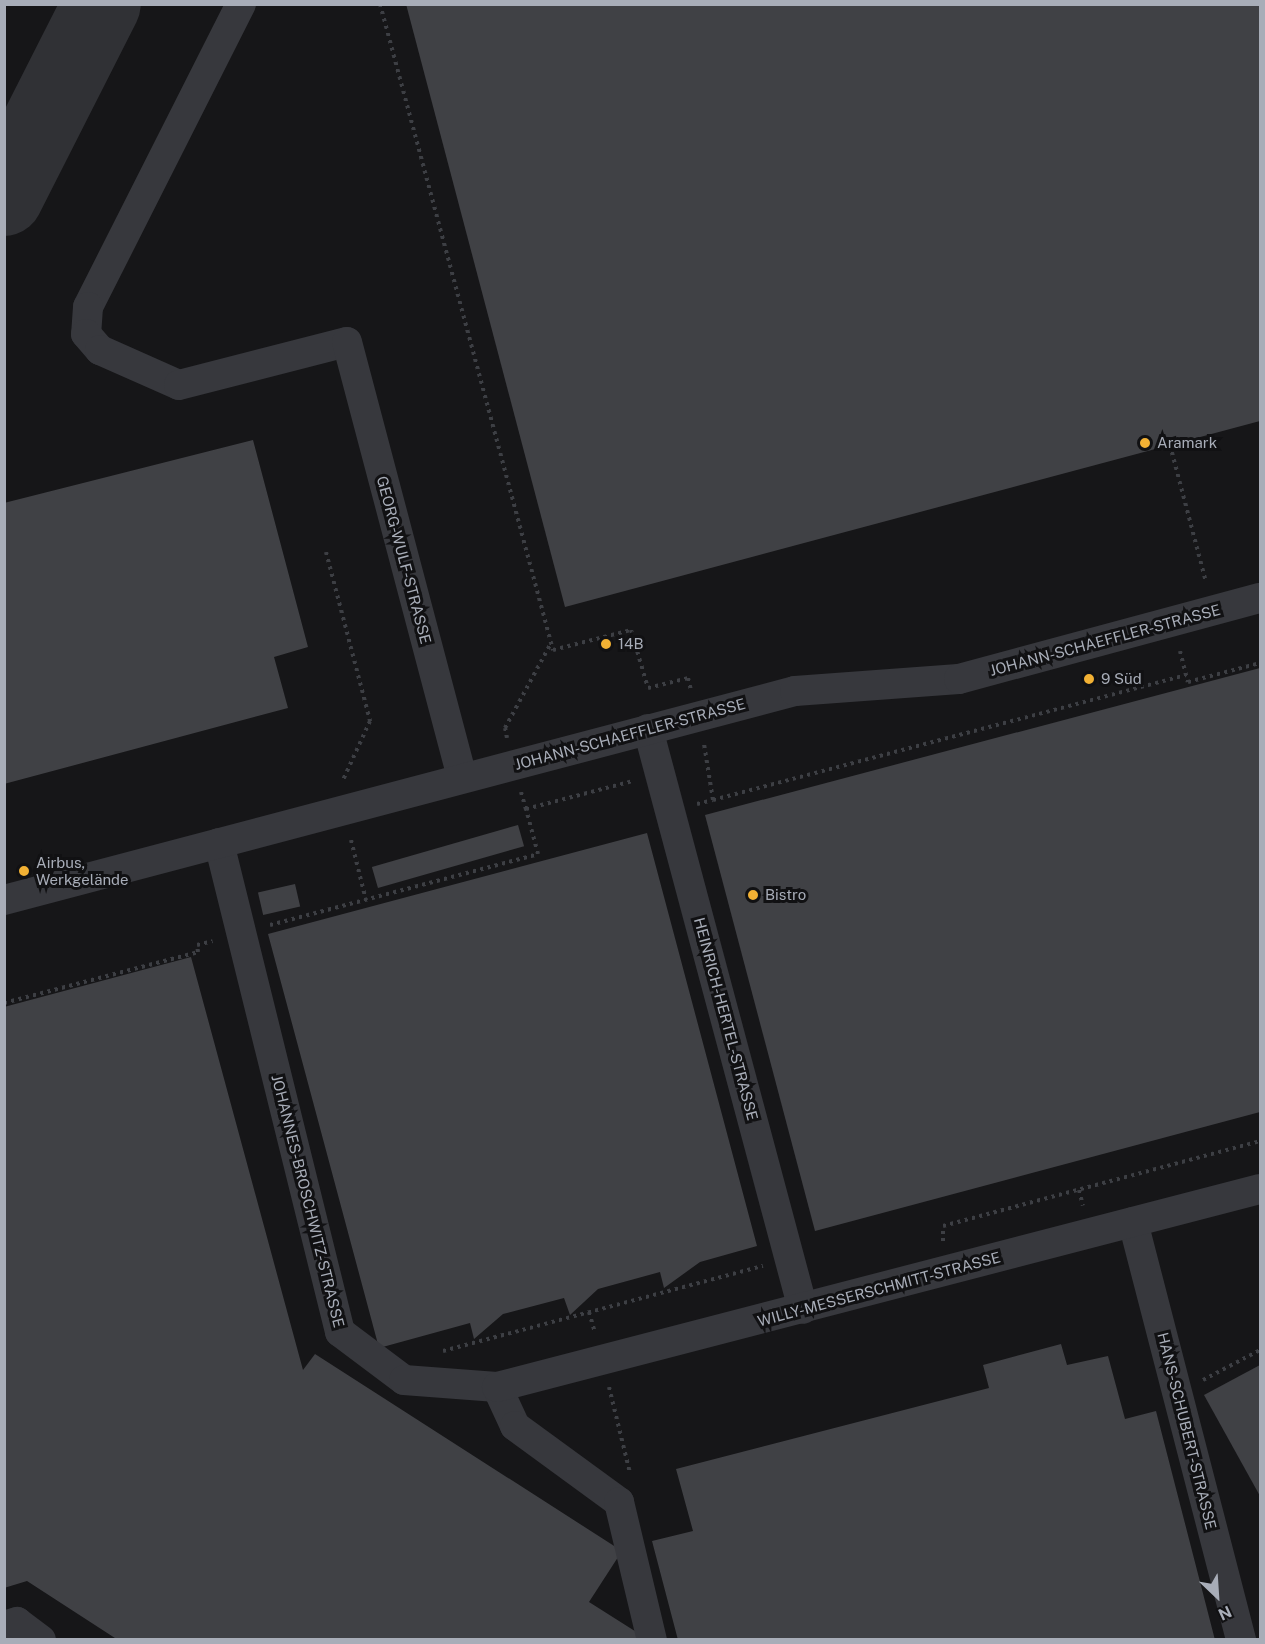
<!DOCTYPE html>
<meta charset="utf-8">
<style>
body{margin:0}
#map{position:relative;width:1265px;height:1644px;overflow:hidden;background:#161618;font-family:"Public Sans",sans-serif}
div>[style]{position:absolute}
.taxiway>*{height:78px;margin:-39px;padding:0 39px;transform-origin:39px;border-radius:39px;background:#303135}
.building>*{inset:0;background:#404145;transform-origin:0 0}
.path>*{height:4px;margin-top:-2px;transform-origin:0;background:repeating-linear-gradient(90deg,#3d3f44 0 3px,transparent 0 7.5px)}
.minor>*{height:30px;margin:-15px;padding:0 15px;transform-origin:15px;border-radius:15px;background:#37383d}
.dots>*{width:16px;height:16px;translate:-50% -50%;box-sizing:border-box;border:3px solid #111113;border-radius:50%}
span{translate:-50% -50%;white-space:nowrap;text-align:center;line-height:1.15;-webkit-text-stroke:6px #111113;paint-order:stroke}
.poi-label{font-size:15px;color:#a8adb8}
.left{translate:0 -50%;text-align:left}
.street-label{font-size:15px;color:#a8adb8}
.frame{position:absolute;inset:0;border:6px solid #a8adb8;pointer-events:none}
.north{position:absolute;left:1187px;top:1566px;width:60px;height:60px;-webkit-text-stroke:4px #111113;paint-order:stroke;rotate:155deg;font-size:16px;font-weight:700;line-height:24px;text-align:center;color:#a8adb8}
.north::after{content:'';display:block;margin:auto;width:21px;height:27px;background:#a8adb8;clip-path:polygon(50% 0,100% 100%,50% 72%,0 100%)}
</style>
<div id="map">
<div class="taxiway">
<i style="left:4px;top:197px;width:216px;rotate:-63.1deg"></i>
</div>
<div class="building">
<i style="clip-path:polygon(406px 4px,1260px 4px,1260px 421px,565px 607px)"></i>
<i style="clip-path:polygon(253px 440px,308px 647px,274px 657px,288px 708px,4px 784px,4px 503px)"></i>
<i style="clip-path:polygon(1260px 668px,1260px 1112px,815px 1231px,705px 815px)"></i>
<i style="left:518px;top:825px;width:22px;height:152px;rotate:74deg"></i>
<i style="clip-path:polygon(647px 833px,757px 1246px,700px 1262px,664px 1288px,660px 1272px,598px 1289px,570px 1315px,564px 1298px,503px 1314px,474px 1339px,470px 1323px,379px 1348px,268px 934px)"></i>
<i style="left:295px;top:884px;width:23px;height:38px;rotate:77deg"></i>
<i style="clip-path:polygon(191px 957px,303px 1370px,315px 1354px,622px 1551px,589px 1602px,649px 1640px,118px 1640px,27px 1581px,4px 1588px,4px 1007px)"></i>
<i style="clip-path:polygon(1061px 1344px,1067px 1365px,1108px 1356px,1125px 1419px,1156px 1411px,1215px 1640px,678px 1640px,652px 1541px,693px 1531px,676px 1469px,989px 1388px,983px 1365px)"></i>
<i style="clip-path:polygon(1260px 1365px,1260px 1496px,1204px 1395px)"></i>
</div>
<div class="path">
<i style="left:380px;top:4px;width:669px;rotate:75.01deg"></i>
<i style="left:553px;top:650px;width:81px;rotate:-14.4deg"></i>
<i style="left:631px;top:630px;width:60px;rotate:73.7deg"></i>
<i style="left:648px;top:688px;width:41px;rotate:-14deg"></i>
<i style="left:688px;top:678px;width:12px;rotate:76deg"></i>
<i style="left:1170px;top:445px;width:142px;rotate:75.3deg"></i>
<i style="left:326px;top:552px;width:175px;rotate:75.4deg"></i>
<i style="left:370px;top:721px;width:65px;rotate:114.6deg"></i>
<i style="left:1180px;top:651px;width:32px;rotate:76deg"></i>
<i style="left:1188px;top:682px;width:74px;rotate:-14.8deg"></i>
<i style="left:507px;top:738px;width:10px;rotate:-101deg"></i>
<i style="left:505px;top:728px;width:97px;rotate:-61.6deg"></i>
<i style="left:521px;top:792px;width:18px;rotate:74deg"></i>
<i style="left:713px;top:800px;width:489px;rotate:-14.8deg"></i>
<i style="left:697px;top:804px;width:16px;rotate:-14deg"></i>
<i style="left:713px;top:800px;width:57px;rotate:-99.1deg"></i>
<i style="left:351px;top:840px;width:62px;rotate:76deg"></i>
<i style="left:270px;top:925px;width:277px;rotate:-14.8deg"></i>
<i style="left:538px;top:854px;width:47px;rotate:-104.9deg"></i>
<i style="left:526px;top:809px;width:111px;rotate:-14.7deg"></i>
<i style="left:4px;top:1003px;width:201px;rotate:-14.7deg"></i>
<i style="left:198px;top:952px;width:7px;rotate:-98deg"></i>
<i style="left:197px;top:945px;width:16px;rotate:-14deg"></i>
<i style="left:1079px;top:1190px;width:16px;rotate:76deg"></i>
<i style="left:943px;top:1241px;width:15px;rotate:-90deg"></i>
<i style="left:943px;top:1226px;width:328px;rotate:-15deg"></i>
<i style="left:589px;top:1312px;width:22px;rotate:74deg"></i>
<i style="left:443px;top:1351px;width:331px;rotate:-14.9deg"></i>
<i style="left:1203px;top:1380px;width:64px;rotate:-27.8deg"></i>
<i style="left:609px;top:1387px;width:89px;rotate:76.3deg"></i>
</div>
<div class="minor">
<i style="left:241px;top:4px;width:339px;rotate:116.8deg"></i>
<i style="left:88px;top:307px;width:27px;rotate:94deg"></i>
<i style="left:86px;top:334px;width:21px;rotate:49deg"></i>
<i style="left:100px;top:350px;width:86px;rotate:23.9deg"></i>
<i style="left:179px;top:385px;width:173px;rotate:-14.4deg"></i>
<i style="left:347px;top:342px;width:451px;rotate:75.2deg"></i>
<i style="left:648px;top:729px;width:600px;rotate:75.04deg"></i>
<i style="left:219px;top:843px;width:504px;rotate:76.1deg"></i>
<i style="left:340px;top:1332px;width:80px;rotate:36.9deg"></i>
<i style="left:404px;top:1380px;width:93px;rotate:4.3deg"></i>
<i style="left:497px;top:1387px;width:43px;rotate:65.2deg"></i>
<i style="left:515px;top:1426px;width:129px;rotate:36.2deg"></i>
<i style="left:619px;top:1502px;width:142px;rotate:76.6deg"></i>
<i style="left:4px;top:900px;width:818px;rotate:-14.8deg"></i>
<i style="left:795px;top:691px;width:164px;rotate:-4.2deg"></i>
<i style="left:959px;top:679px;width:312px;rotate:-15.1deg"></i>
<i style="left:1133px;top:1222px;width:432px;rotate:75.5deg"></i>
<i style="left:497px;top:1387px;width:788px;rotate:-14.55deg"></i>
<i style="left:4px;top:1626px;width:14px;rotate:-17deg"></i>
<i style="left:17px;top:1622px;width:30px;rotate:37deg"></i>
</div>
<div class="dots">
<i style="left:1145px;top:443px;background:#f2b134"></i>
<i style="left:606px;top:644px;background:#f2b134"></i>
<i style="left:1089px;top:679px;background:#f2b134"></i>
<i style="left:24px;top:871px;background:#f2b134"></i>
<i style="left:753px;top:895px;background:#f2b134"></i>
</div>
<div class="poi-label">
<span class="left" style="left:1157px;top:443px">Aramark</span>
<span class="left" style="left:618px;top:644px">14B</span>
<span class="left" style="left:1101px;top:679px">9 Süd</span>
<span class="left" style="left:36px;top:871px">Airbus,<br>Werkgelände</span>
<span class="left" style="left:765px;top:895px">Bistro</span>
</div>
<div class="street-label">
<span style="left:404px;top:560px;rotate:75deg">GEORG-WULF-STRASSE</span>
<span style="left:1105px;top:640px;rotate:-15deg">JOHANN-SCHAEFFLER-STRASSE</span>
<span style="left:630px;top:734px;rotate:-15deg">JOHANN-SCHAEFFLER-STRASSE</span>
<span style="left:726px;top:1019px;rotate:75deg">HEINRICH-HERTEL-STRASSE</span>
<span style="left:308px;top:1201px;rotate:76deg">JOHANNES-BROSCHWITZ-STRASSE</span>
<span style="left:879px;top:1289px;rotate:-15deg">WILLY-MESSERSCHMITT-STRASSE</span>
<span style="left:1187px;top:1431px;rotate:76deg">HANS-SCHUBERT-STRASSE</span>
</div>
<div class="frame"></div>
<div class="north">N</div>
</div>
